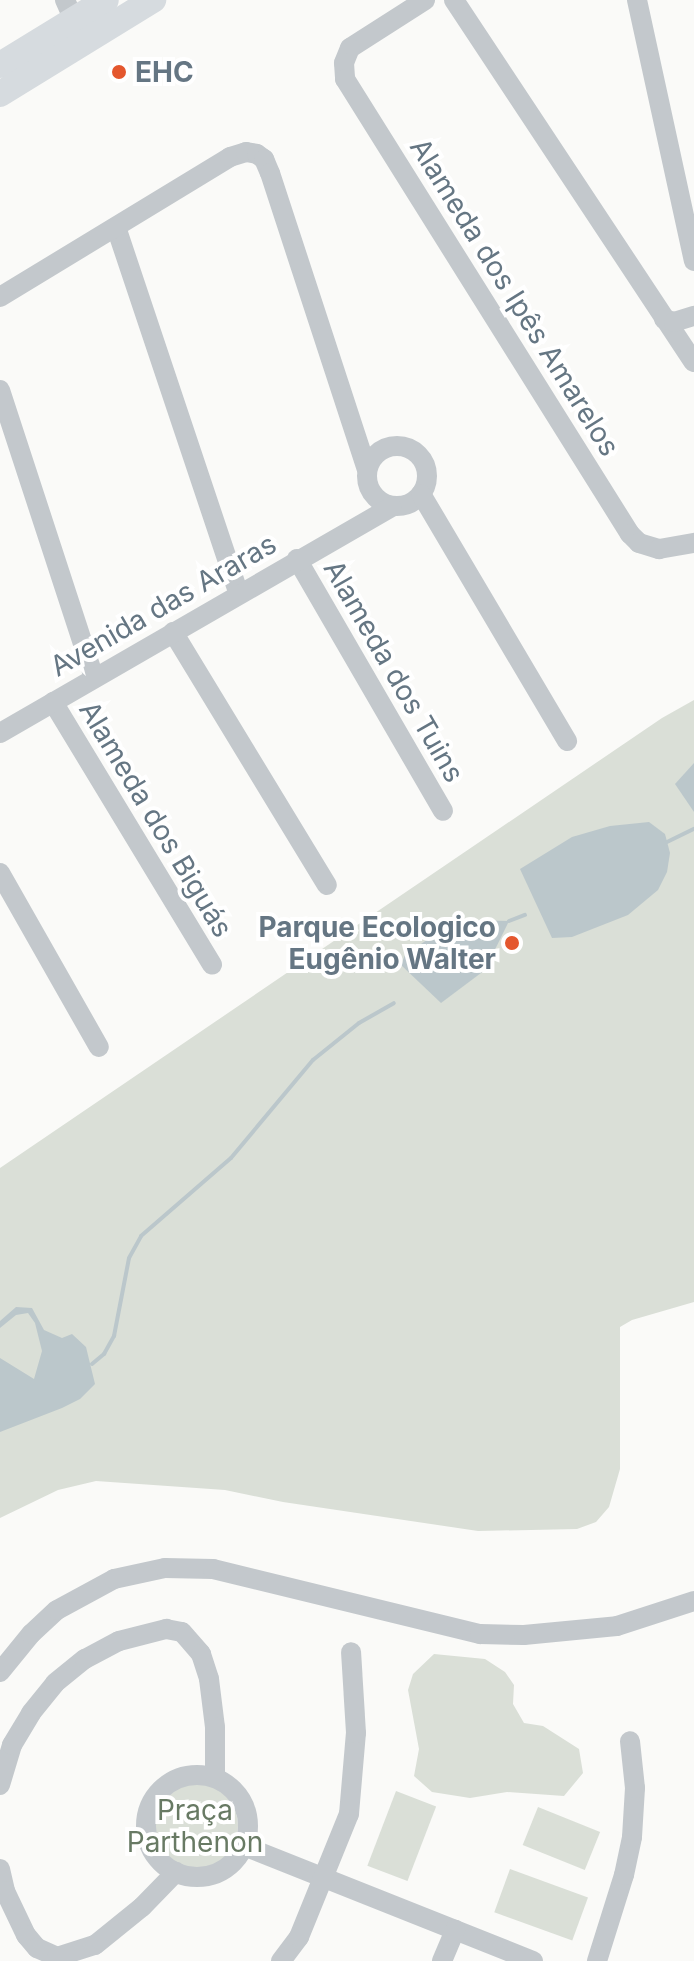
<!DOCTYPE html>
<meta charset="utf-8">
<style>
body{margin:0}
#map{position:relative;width:694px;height:1961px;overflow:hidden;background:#fafaf8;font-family:Inter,sans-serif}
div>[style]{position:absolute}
.green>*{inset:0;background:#dadfd7;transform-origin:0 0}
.round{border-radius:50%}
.water>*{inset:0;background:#bbc7cb}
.stream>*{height:4px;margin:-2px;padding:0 2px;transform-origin:2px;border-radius:2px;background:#bbc7cb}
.minor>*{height:20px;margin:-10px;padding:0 10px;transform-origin:10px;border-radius:10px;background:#c3c8cc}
.minor>.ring{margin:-10px;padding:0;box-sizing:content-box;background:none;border:20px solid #c3c8cc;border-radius:50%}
.major>*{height:26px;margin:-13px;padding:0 13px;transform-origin:13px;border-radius:13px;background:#d6dbdf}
.dots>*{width:22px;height:22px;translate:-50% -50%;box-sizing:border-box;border:4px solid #fff;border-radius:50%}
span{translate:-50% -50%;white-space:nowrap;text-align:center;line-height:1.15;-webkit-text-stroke:8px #fff;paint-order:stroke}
.poi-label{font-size:28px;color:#657683;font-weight:700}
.left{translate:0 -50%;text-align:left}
.right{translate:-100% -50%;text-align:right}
.street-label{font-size:28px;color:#657683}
.park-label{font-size:28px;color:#687a64}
</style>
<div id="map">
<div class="green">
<i style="clip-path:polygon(694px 700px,694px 1302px,632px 1320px,620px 1327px,620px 1469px,609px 1507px,596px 1522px,577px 1529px,478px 1531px,283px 1502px,225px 1490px,96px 1481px,58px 1490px,0 1518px,0 1168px,662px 718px)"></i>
<i style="clip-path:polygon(434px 1654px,485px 1659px,505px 1672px,514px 1685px,513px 1704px,524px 1723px,543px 1726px,579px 1749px,583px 1773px,564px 1796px,507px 1792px,470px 1798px,432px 1792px,414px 1776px,419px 1749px,408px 1690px,413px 1674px)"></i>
<i class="round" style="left:152px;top:1783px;width:86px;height:86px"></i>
<i style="left:396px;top:1791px;width:43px;height:80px;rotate:21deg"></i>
<i style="left:538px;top:1807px;width:67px;height:41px;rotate:22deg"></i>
<i style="left:510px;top:1869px;width:83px;height:46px;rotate:20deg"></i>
</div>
<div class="water">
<i style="clip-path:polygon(694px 763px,694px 812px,675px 784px)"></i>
<i style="clip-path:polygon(649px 822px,665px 834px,670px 853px,667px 872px,658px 890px,628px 915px,572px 937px,552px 938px,520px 869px,572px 837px,610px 826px)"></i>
<i style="clip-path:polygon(471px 920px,509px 921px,485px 970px,441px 1003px,401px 965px,405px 955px,434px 935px)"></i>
<i style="clip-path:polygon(16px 1307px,32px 1308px,44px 1330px,62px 1338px,72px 1334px,86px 1347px,95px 1384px,80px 1399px,62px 1408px,0 1432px,0 1358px,34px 1379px,42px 1351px,35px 1323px,28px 1313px,16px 1315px,0 1328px,0 1321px)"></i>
</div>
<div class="stream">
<i style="left:667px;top:842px;width:30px;rotate:-26deg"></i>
<i style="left:509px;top:921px;width:17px;rotate:-21deg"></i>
<i style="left:92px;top:1364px;width:16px;rotate:-40deg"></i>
<i style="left:104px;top:1354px;width:21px;rotate:-61deg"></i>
<i style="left:114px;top:1336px;width:79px;rotate:-79.1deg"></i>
<i style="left:129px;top:1258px;width:25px;rotate:-61deg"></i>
<i style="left:141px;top:1236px;width:119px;rotate:-40.9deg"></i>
<i style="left:231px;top:1158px;width:128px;rotate:-50.1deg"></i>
<i style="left:313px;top:1060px;width:59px;rotate:-38.8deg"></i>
<i style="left:359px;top:1023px;width:40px;rotate:-29.7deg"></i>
</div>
<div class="minor">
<i style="left:65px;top:0;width:22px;rotate:66deg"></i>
<i style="left:425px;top:0;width:89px;rotate:147.4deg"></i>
<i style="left:350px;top:48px;width:16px;rotate:112deg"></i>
<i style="left:344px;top:63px;width:16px;rotate:86deg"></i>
<i style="left:345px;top:79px;width:537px;rotate:57.94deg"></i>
<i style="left:630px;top:534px;width:13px;rotate:45deg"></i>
<i style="left:639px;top:543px;width:21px;rotate:17deg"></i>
<i style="left:659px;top:549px;width:36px;rotate:-10deg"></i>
<i style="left:454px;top:0;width:434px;rotate:56.5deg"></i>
<i style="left:637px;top:0;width:267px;rotate:77.7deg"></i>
<i style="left:116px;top:227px;width:387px;rotate:71.5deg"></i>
<i style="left:0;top:297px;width:269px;rotate:-31.3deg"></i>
<i style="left:230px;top:157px;width:17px;rotate:-17deg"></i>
<i style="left:246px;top:152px;width:11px;rotate:10deg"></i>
<i style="left:257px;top:154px;width:9px;rotate:36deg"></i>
<i style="left:264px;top:159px;width:15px;rotate:67deg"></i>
<i style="left:270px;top:173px;width:311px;rotate:71.9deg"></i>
<i style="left:664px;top:319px;width:10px;rotate:17deg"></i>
<i style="left:674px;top:322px;width:21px;rotate:-17deg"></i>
<i style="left:0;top:390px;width:303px;rotate:71.9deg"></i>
<i class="ring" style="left:367px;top:446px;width:40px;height:40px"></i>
<i style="left:421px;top:494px;width:287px;rotate:59.4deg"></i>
<i style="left:297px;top:559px;width:291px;rotate:59.9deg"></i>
<i style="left:173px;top:632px;width:296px;rotate:58.7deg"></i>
<i style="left:53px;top:702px;width:307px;rotate:58.8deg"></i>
<i style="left:0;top:733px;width:452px;rotate:-30deg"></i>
<i style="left:0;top:873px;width:200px;rotate:60.4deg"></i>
<i style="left:0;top:1672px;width:49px;rotate:-50.8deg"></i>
<i style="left:31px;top:1634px;width:35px;rotate:-43deg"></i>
<i style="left:57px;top:1610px;width:65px;rotate:-28.5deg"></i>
<i style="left:114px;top:1579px;width:52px;rotate:-12.2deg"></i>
<i style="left:165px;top:1568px;width:48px;rotate:1.2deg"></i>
<i style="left:213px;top:1569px;width:275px;rotate:13.7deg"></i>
<i style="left:480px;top:1634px;width:44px;rotate:1.3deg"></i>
<i style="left:524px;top:1635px;width:93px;rotate:-5.5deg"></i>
<i style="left:617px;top:1626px;width:81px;rotate:-18deg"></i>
<i class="ring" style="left:146px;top:1775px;width:82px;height:82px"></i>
<i style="left:0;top:1785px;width:42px;rotate:-73.3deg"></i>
<i style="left:12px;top:1745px;width:37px;rotate:-59deg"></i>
<i style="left:31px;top:1713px;width:38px;rotate:-51deg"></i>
<i style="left:55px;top:1683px;width:38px;rotate:-39deg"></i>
<i style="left:85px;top:1659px;width:38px;rotate:-28deg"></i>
<i style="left:119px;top:1641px;width:49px;rotate:-14.3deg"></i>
<i style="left:166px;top:1629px;width:16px;rotate:11deg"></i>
<i style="left:182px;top:1632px;width:29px;rotate:49deg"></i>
<i style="left:201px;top:1654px;width:26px;rotate:72deg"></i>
<i style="left:209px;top:1679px;width:48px;rotate:82.9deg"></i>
<i style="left:215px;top:1727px;width:51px;rotate:90deg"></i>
<i style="left:244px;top:1846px;width:311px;rotate:21.7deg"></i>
<i style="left:0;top:1869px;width:23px;rotate:77deg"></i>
<i style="left:5px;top:1891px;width:49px;rotate:64.5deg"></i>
<i style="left:26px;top:1935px;width:17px;rotate:50deg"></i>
<i style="left:37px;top:1948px;width:22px;rotate:24deg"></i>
<i style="left:57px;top:1957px;width:40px;rotate:-18deg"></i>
<i style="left:95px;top:1945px;width:60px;rotate:-39deg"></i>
<i style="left:142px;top:1907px;width:49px;rotate:-45.8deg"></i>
<i style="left:281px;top:1961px;width:30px;rotate:-53deg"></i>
<i style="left:299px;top:1937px;width:133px;rotate:-67.9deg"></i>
<i style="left:349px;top:1814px;width:81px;rotate:-85.1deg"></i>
<i style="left:356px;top:1733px;width:81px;rotate:-93.5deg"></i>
<i style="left:442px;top:1961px;width:34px;rotate:-67deg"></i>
<i style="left:597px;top:1961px;width:90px;rotate:-72.6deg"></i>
<i style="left:624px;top:1875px;width:39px;rotate:-78deg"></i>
<i style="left:632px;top:1837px;width:49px;rotate:-86.5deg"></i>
<i style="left:635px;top:1788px;width:47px;rotate:-96.1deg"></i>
</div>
<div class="major">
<i style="left:0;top:65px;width:124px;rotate:-31.5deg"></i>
<i style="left:0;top:94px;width:180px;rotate:-31.6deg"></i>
</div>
<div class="dots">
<i style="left:119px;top:72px;background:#e4572e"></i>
<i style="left:512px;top:943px;background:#e4572e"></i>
</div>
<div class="poi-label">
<span class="left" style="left:135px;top:72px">EHC</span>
<span class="right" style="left:496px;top:943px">Parque Ecologico<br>Eugênio Walter</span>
</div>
<div class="street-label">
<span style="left:515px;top:297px;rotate:58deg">Alameda dos Ipês Amarelos</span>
<span style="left:163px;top:605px;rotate:-30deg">Avenida das Araras</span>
<span style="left:394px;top:671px;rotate:60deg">Alameda dos Tuins</span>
<span style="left:156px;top:819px;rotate:59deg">Alameda dos Biguás</span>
</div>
<div class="park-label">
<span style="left:195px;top:1826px">Praça<br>Parthenon</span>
</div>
</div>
